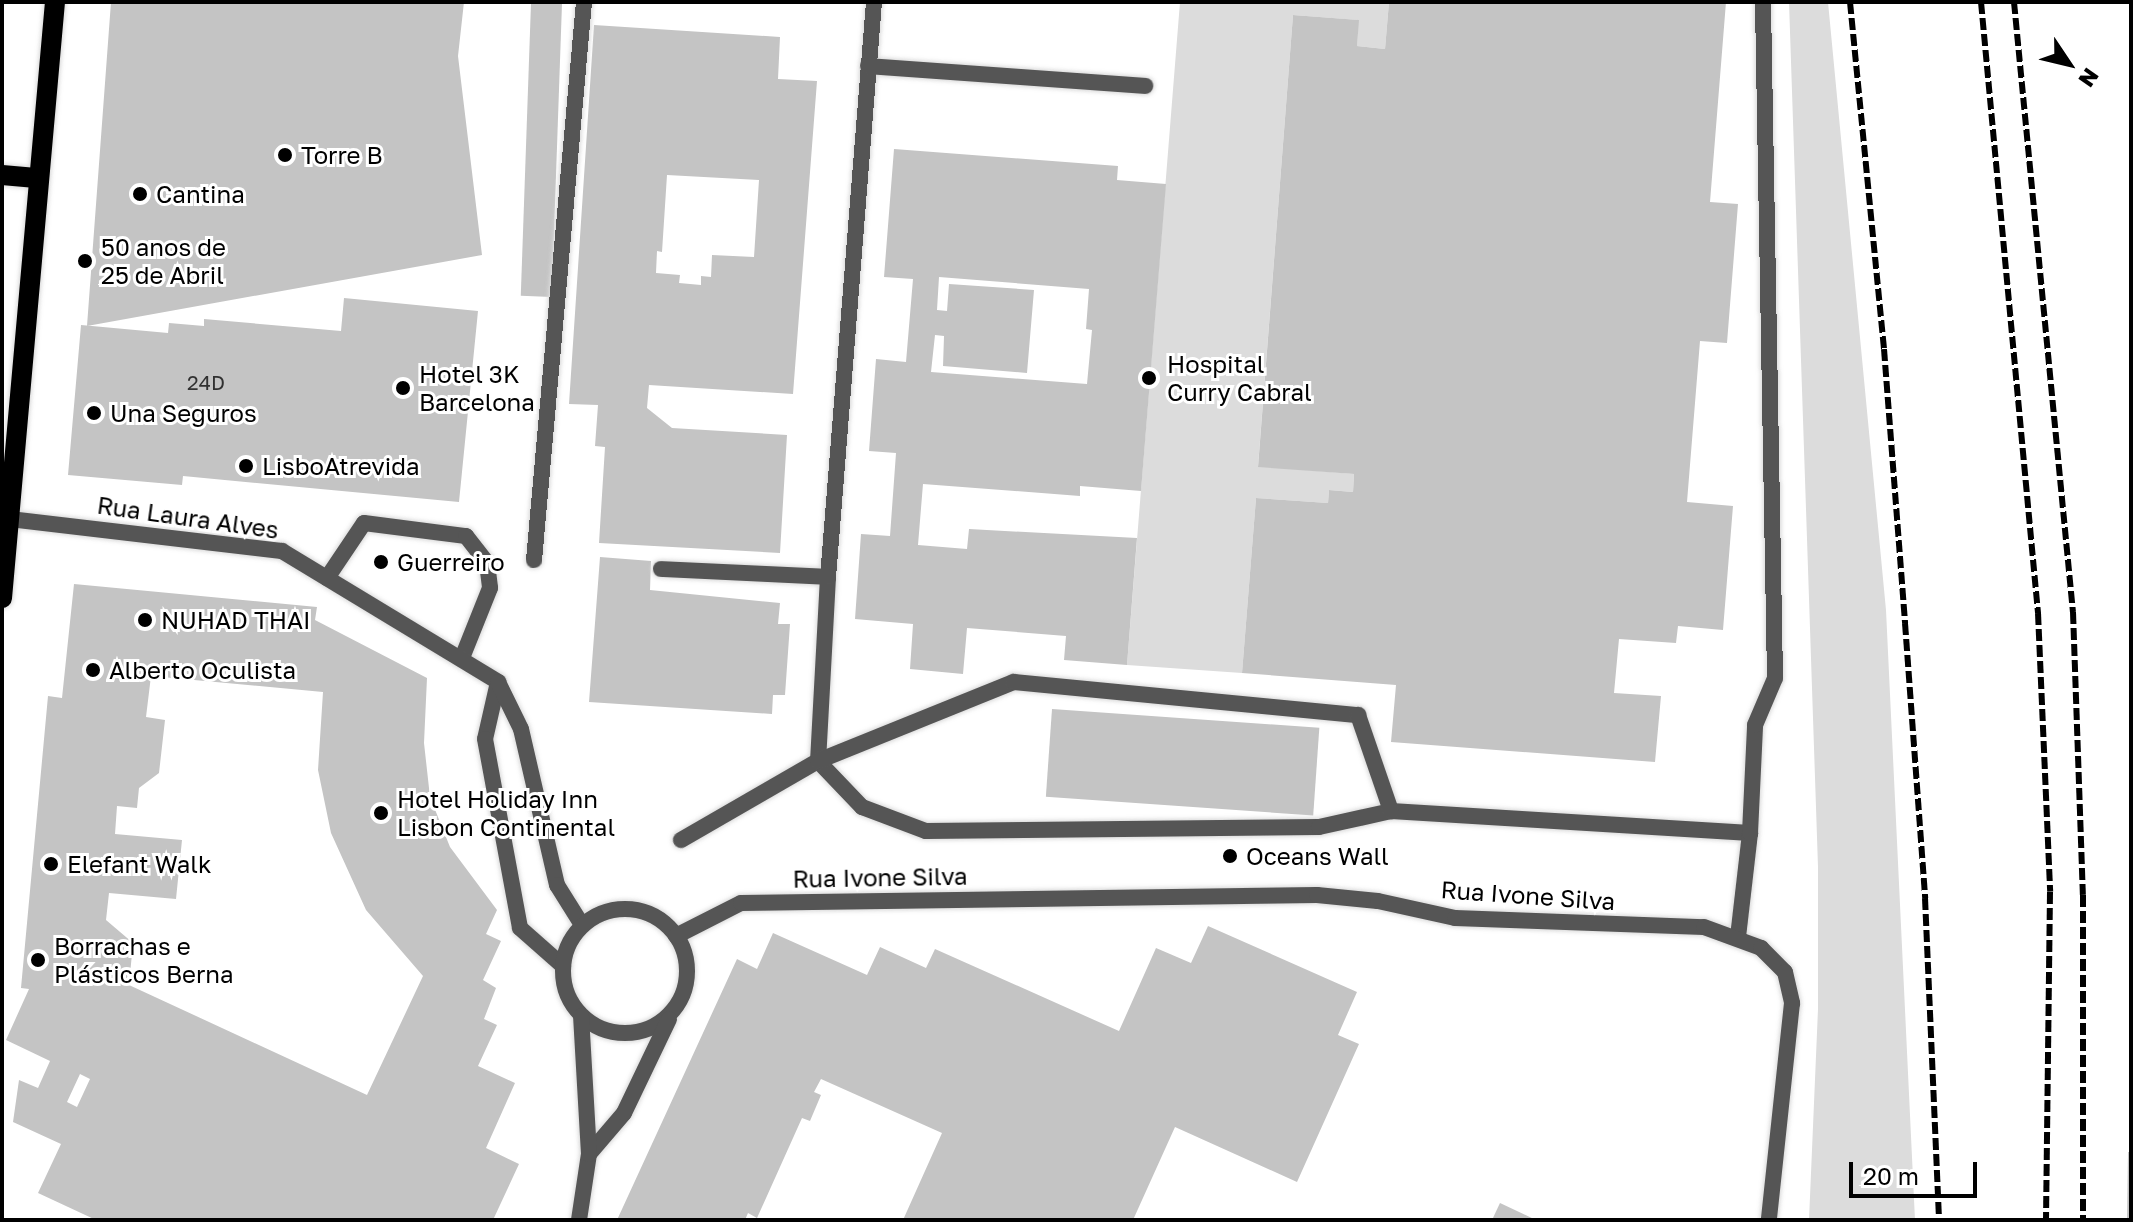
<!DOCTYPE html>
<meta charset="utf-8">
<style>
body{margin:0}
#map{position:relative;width:2133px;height:1222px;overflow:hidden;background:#fff;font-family:"Golos Text",sans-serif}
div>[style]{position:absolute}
.green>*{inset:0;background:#dcdcdc}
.building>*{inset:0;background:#c4c4c4;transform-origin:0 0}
.roads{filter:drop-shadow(0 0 2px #dbdbdb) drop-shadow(0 0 2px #dbdbdb)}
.service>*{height:16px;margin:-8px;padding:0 8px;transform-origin:8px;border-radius:8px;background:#555}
.minor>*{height:16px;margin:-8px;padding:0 8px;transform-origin:8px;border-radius:8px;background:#555}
.minor>.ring{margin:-8px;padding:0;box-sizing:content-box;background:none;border:16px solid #555;border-radius:50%}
.primary>*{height:20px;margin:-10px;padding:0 10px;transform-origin:10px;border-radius:10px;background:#000}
.rail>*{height:6px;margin-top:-3px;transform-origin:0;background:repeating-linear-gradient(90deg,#000 0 12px,transparent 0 16px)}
.dots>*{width:22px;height:22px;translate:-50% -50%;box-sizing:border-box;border:4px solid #fff;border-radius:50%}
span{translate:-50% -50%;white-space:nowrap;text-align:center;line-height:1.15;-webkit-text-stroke:6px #fff;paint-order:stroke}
.number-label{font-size:20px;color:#313131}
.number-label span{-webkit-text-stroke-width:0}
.poi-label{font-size:24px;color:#000}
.left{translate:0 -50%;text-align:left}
.street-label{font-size:24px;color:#000}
.frame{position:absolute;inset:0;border:4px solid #000;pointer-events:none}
.north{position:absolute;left:2029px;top:24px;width:80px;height:80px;-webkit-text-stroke:6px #fff;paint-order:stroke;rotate:125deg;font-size:22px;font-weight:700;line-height:32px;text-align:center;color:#000}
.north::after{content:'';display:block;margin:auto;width:28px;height:36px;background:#000;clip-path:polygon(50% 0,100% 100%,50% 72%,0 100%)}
.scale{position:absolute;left:1849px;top:1162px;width:128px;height:36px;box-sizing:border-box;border:4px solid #000;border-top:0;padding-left:10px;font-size:24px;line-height:28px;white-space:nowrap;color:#000;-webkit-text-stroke:6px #fff;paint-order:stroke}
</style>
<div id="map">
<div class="green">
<i style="clip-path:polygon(1180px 2px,1389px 2px,1385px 49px,1357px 46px,1358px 20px,1293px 15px,1258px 466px,1354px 474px,1353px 492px,1329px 490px,1328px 503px,1256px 498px,1242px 673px,1127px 665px)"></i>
<i style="clip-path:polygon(1789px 2px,1828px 2px,1886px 610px,1915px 1220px,1809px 1220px,1818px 1009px,1818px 867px)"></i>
</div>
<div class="building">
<i style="clip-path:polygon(111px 2px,464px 2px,458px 56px,482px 255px,87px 326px)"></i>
<i style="clip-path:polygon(1389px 2px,1726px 2px,1710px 202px,1738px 204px,1727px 343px,1700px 341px,1687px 502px,1733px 506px,1723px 630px,1678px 626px,1676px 643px,1619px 639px,1614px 693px,1661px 696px,1655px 762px,1391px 742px,1396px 685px,1242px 673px,1256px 498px,1328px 503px,1329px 490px,1353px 492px,1354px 474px,1258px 467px,1293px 15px,1359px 20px,1357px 46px,1385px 49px)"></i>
<i style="left:531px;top:3px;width:31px;height:293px;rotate:2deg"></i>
<i style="clip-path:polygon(evenodd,594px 25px,780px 37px,778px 79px,817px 81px,793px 394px,649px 385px,647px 408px,672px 428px,787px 435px,780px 553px,599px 543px,605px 447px,595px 446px,598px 405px,569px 404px,594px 25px,667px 175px,759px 180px,754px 257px,712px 255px,711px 277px,701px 276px,701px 285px,679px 283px,680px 275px,656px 273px,657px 251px,662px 252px,667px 175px)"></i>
<i style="clip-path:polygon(evenodd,894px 149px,1118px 166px,1117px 180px,1166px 184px,1141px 491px,1080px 486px,1080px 496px,923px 484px,918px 545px,967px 549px,969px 529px,1137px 538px,1127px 665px,1064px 660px,1066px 636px,967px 628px,963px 674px,910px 669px,913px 624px,855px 619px,861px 534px,890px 536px,896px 453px,869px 451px,876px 359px,906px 362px,913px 279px,884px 277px,894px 149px,939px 277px,1089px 289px,1086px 329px,1092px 330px,1087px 384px,931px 372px,935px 335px,944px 336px,943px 366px,1027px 373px,1034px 290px,949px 284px,947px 311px,937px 310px,939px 277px)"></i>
<i style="clip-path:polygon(344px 298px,478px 311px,459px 502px,183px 476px,182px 485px,68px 475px,81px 325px,168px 333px,169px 323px,204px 326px,204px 319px,341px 331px)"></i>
<i style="clip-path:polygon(600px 557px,651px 561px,650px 590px,780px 603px,778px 624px,790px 624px,785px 695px,773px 695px,772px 714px,589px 702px)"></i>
<i style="clip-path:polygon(evenodd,74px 584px,317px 607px,315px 620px,427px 678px,424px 743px,430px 797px,450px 847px,497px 910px,486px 934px,501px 941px,483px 980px,496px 988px,484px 1019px,497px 1025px,478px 1066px,515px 1083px,486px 1148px,519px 1164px,493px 1220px,96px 1220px,38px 1193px,61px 1144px,13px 1122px,19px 1080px,38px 1088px,50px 1061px,6px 1040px,29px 989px,21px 988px,48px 696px,62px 698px,74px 584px,151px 676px,323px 692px,318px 770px,331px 833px,366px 910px,423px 976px,367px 1095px,129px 985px,133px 943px,106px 920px,109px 893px,176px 899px,182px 840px,115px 834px,117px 806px,137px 808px,139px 788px,159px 773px,165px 720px,146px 717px,151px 676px,74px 584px,80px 1074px,90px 1079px,77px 1107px,67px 1102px,80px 1074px)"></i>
<i style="left:1052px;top:709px;width:268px;height:88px;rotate:4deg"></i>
<i style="clip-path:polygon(1208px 926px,1357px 992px,1338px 1035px,1359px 1044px,1297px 1182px,1175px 1127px,1133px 1220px,903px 1220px,942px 1133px,821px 1079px,814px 1092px,821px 1095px,810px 1121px,802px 1118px,757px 1218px,748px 1213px,745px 1220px,617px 1220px,737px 959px,757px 969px,773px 933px,867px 975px,880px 947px,926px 968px,935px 949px,1119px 1031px,1156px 948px,1191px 963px)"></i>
<i style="clip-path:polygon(2128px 1152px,2131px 1152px,2131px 1220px,2127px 1220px)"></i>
<i style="clip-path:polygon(1500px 1203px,1536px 1220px,1492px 1220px)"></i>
</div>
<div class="roads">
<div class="service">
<i style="left:874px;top:2px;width:577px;rotate:94.57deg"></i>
<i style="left:828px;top:577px;width:184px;rotate:93.1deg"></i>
<i style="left:818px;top:761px;width:64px;rotate:46.3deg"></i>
<i style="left:862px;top:807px;width:68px;rotate:20.6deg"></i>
<i style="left:926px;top:831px;width:393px;rotate:-0.6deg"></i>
<i style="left:1319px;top:827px;width:74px;rotate:-12.5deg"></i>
<i style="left:1391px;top:811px;width:360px;rotate:3.5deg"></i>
<i style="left:868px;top:66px;width:278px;rotate:4.1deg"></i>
<i style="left:534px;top:560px;width:560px;rotate:-84.88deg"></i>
<i style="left:661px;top:569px;width:167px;rotate:2.7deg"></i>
<i style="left:327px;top:578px;width:66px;rotate:-56.1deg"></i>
<i style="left:364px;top:523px;width:103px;rotate:7.3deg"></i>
<i style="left:466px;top:536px;width:34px;rotate:52deg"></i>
<i style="left:487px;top:563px;width:25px;rotate:83deg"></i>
<i style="left:490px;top:588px;width:75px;rotate:111.8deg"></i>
<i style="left:498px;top:682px;width:58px;rotate:102.8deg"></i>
<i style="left:485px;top:739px;width:192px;rotate:79.5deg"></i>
<i style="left:520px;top:928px;width:57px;rotate:41.5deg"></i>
<i style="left:681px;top:840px;width:158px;rotate:-30deg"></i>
<i style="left:818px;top:761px;width:211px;rotate:-22deg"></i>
<i style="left:1014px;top:682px;width:346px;rotate:5.5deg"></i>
<i style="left:1358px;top:715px;width:102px;rotate:71deg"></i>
<i style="left:1738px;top:937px;width:105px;rotate:-83.4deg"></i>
<i style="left:1750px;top:833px;width:108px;rotate:-87.3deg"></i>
<i style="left:1755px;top:725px;width:51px;rotate:-66.9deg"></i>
<i style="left:1775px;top:678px;width:676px;rotate:-91.02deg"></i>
</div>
<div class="minor">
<i style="left:9px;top:519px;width:275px;rotate:6.7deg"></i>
<i style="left:282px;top:551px;width:253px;rotate:31.2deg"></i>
<i style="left:498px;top:682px;width:52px;rotate:63.9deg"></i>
<i style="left:521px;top:729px;width:160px;rotate:77deg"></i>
<i style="left:557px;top:885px;width:47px;rotate:58deg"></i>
<i class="ring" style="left:563px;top:909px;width:108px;height:108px"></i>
<i style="left:676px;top:936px;width:73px;rotate:-26.9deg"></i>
<i style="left:741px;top:903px;width:576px;rotate:-0.8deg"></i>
<i style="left:1317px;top:895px;width:61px;rotate:5.6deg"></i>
<i style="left:1378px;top:901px;width:79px;rotate:12.4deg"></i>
<i style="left:1455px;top:918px;width:249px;rotate:2.1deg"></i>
<i style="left:1704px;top:927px;width:61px;rotate:20.2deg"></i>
<i style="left:1761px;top:948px;width:34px;rotate:45deg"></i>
<i style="left:1785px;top:972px;width:32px;rotate:77deg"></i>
<i style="left:1792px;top:1003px;width:218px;rotate:96.1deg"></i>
<i style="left:589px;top:1154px;width:54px;rotate:-49.5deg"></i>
<i style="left:624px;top:1113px;width:104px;rotate:-64.4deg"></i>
<i style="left:579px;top:1220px;width:67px;rotate:-81.4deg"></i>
<i style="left:589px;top:1154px;width:138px;rotate:-93.3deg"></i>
</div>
<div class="primary">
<i style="left:2px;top:175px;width:37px;rotate:5deg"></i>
<i style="left:2px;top:598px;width:598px;rotate:-84.92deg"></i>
</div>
</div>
<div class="rail">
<i style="left:1850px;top:2px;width:349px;rotate:84.4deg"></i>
<i style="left:1884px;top:349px;width:275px;rotate:85.6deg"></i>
<i style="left:1905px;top:623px;width:276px;rotate:85.8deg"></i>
<i style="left:1925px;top:898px;width:322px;rotate:87.5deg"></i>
<i style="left:1981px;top:2px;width:614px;rotate:84.67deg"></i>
<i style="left:2038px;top:613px;width:279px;rotate:87.5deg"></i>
<i style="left:2050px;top:892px;width:328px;rotate:90.7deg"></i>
<i style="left:2014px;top:2px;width:613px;rotate:84.48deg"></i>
<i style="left:2073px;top:612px;width:283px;rotate:88deg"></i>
<i style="left:2083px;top:895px;width:325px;rotate:90deg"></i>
</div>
<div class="dots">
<i style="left:285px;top:155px;background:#000"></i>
<i style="left:140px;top:194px;background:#000"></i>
<i style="left:85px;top:261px;background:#000"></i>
<i style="left:1149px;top:378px;background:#000"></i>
<i style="left:403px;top:388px;background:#000"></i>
<i style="left:94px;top:413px;background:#000"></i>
<i style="left:246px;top:466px;background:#000"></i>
<i style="left:381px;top:562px;background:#000"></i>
<i style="left:145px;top:620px;background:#000"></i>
<i style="left:93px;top:670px;background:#000"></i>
<i style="left:381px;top:813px;background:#000"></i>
<i style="left:1230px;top:856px;background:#000"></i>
<i style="left:51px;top:864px;background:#000"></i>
<i style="left:38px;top:960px;background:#000"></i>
</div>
<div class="number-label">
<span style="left:206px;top:382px">24D</span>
</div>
<div class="poi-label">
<span class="left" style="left:301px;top:155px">Torre B</span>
<span class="left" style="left:156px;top:194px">Cantina</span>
<span class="left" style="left:101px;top:261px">50 anos de<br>25 de Abril</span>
<span class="left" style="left:1167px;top:378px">Hospital<br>Curry Cabral</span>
<span class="left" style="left:419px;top:388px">Hotel 3K<br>Barcelona</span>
<span class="left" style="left:110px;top:413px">Una Seguros</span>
<span class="left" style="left:262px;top:466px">LisboAtrevida</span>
<span class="left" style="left:397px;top:562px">Guerreiro</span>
<span class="left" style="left:161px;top:620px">NUHAD THAI</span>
<span class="left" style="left:109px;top:670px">Alberto Oculista</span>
<span class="left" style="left:397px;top:813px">Hotel Holiday Inn<br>Lisbon Continental</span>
<span class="left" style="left:1246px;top:856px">Oceans Wall</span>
<span class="left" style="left:67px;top:864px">Elefant Walk</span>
<span class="left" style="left:54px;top:960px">Borrachas e<br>Plásticos Berna</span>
</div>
<div class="street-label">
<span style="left:188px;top:517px;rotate:8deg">Rua Laura Alves</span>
<span style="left:880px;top:877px;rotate:-1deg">Rua Ivone Silva</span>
<span style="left:1528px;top:895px;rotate:4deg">Rua Ivone Silva</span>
</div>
<div class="frame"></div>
<div class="north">N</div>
<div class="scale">20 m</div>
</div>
